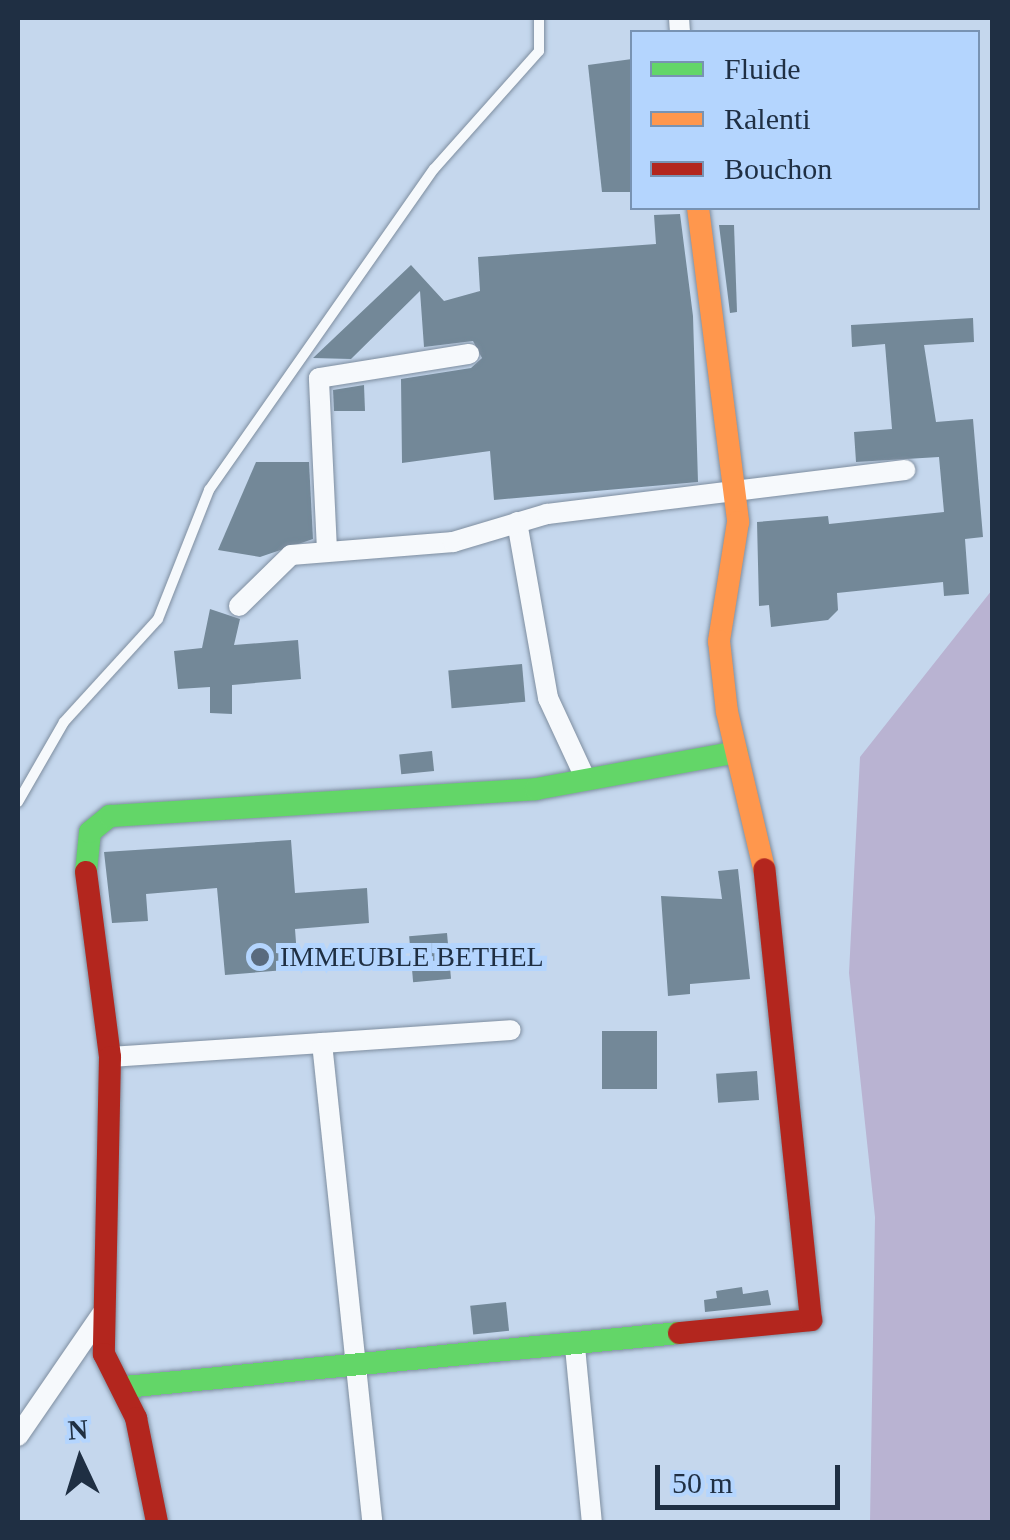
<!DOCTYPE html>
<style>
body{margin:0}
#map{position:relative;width:1010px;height:1540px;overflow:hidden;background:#c5d7ed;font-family:Georgia,serif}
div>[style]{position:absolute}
.green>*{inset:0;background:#b9b3d2}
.building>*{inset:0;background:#738898;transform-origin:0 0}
.roads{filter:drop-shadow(0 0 2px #7e8ea0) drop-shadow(0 0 2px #7e8ea0)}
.lane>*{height:10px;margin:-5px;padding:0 5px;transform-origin:5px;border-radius:5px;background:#f6f9fc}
.street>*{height:20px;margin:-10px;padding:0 10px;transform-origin:10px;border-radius:10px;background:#f6f9fc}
.fast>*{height:22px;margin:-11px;padding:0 11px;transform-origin:11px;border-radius:11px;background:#63d668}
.slow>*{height:22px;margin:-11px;padding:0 11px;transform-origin:11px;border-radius:11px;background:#ff974d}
.jam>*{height:22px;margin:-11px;padding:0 11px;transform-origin:11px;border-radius:11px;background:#b3261e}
.dots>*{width:28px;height:28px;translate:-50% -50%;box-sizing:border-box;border:5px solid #b4d5fe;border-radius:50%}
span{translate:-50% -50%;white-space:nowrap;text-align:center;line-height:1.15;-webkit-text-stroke:10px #b4d5fe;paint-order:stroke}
.poi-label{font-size:28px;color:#1f2f43}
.left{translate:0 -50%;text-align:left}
.frame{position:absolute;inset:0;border:20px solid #1f2f43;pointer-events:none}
.legend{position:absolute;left:630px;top:30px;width:350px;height:180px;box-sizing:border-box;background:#b4d5fe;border:2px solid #7893b3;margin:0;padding:12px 18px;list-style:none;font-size:30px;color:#1f2f43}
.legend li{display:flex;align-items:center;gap:20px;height:50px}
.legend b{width:50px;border:2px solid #7893b3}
.north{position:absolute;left:30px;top:1410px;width:100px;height:100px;-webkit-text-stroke:8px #b4d5fe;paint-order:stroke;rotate:356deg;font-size:28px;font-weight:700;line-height:40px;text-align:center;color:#1f2f43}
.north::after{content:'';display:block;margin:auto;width:35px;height:45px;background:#1f2f43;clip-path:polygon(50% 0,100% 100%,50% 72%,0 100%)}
.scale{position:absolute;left:655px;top:1465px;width:185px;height:45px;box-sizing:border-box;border:5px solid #1f2f43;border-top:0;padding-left:12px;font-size:30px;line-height:35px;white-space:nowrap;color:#1f2f43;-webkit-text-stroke:8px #b4d5fe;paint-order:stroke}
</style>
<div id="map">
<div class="green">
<i style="clip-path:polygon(992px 590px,992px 1522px,870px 1522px,875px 1217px,849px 973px,860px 757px)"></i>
</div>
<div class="building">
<i style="clip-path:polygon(632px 59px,632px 192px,602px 192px,588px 65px)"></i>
<i style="clip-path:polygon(680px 214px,693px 316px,698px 482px,494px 500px,490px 451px,402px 463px,401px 379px,471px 368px,482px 358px,473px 341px,424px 347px,420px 291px,351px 359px,313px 358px,411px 265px,444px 301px,480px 291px,478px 257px,656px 244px,654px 215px)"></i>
<i style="clip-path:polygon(719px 225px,734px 225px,737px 312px,730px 313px)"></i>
<i style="clip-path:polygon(973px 318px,974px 342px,924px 345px,936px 422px,973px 419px,983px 537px,965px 539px,969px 594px,944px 596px,943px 582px,837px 593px,838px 610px,828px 620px,771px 627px,769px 605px,759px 606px,757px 522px,828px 516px,829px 524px,944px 512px,939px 457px,856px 462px,854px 432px,892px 429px,885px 344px,852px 347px,851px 325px)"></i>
<i style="clip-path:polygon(364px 385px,365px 411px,334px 411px,333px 390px)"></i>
<i style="clip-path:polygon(256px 462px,309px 462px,313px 539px,260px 557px,218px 550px)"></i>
<i style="clip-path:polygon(210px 609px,240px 619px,234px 645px,298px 640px,301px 679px,232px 685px,232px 714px,210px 713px,210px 687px,178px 689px,174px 651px,202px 648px)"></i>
<i style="left:522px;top:664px;width:38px;height:74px;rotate:85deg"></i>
<i style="left:432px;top:751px;width:20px;height:33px;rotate:84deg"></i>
<i style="clip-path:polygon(291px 840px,295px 893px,367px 888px,369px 923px,295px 929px,298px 969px,225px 975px,217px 888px,146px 894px,148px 921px,112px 923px,104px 852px)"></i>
<i style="clip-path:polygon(738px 869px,750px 979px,690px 984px,690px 994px,668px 996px,661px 896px,722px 899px,718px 871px)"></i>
<i style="left:447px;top:933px;width:46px;height:38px;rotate:85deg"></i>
<i style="left:602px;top:1031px;width:55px;height:58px"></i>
<i style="left:757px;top:1071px;width:29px;height:41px;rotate:86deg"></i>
<i style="clip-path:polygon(742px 1287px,743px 1294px,768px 1290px,771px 1305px,705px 1312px,704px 1300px,717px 1298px,716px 1291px)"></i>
<i style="left:506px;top:1302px;width:29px;height:36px;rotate:84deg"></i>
</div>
<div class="roads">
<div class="lane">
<i style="left:18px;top:802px;width:92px;rotate:-60.1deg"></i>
<i style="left:64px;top:722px;width:139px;rotate:-47.6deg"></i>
<i style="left:158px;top:619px;width:139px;rotate:-68.4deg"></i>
<i style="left:209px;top:490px;width:392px;rotate:-55deg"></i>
<i style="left:434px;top:169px;width:158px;rotate:-48.3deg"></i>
<i style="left:539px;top:51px;width:33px;rotate:-90deg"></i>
</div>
<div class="street">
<i style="left:679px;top:18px;width:14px;rotate:86deg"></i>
<i style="left:517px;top:522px;width:179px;rotate:80deg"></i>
<i style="left:548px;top:698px;width:90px;rotate:65.1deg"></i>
<i style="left:327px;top:550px;width:172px;rotate:-92.7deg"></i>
<i style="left:319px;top:378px;width:152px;rotate:-9.1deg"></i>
<i style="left:239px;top:606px;width:73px;rotate:-44.4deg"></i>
<i style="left:291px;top:555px;width:163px;rotate:-4.6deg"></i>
<i style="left:453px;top:542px;width:98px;rotate:-16.6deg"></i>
<i style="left:547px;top:514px;width:361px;rotate:-7deg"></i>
<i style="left:322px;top:1043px;width:189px;rotate:-3.9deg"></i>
<i style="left:110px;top:1057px;width:212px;rotate:-3.8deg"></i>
<i style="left:322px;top:1043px;width:482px;rotate:84deg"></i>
<i style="left:575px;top:1347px;width:176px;rotate:84.5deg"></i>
<i style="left:18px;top:1436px;width:148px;rotate:-55.5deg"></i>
</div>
<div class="fast">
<i style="left:86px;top:872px;width:40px;rotate:-84.3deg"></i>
<i style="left:90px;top:832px;width:26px;rotate:-39deg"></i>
<i style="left:110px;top:816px;width:427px;rotate:-3.6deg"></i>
<i style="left:536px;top:789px;width:204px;rotate:-10.4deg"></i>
<i style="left:125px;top:1387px;width:557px;rotate:-5.57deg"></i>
</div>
<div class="slow">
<i style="left:698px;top:208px;width:317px;rotate:82.7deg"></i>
<i style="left:738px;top:522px;width:121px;rotate:99.1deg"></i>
<i style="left:719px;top:641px;width:71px;rotate:83.6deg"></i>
<i style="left:727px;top:712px;width:161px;rotate:76.7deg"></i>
</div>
<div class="jam">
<i style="left:86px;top:872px;width:187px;rotate:82.6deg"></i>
<i style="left:110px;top:1057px;width:297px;rotate:91.2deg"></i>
<i style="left:104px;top:1354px;width:72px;rotate:63.4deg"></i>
<i style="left:136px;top:1418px;width:106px;rotate:78.6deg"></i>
<i style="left:679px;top:1333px;width:133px;rotate:-5.6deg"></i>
<i style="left:811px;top:1320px;width:453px;rotate:-95.9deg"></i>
</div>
</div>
<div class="dots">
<i style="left:260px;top:957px;background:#596a7e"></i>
</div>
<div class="poi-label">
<span class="left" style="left:280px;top:957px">IMMEUBLE BETHEL</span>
</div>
<div class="frame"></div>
<ul class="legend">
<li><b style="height:12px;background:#63d668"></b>Fluide</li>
<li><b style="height:12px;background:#ff974d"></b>Ralenti</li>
<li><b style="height:12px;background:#b3261e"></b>Bouchon</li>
</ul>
<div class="north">N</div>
<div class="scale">50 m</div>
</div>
